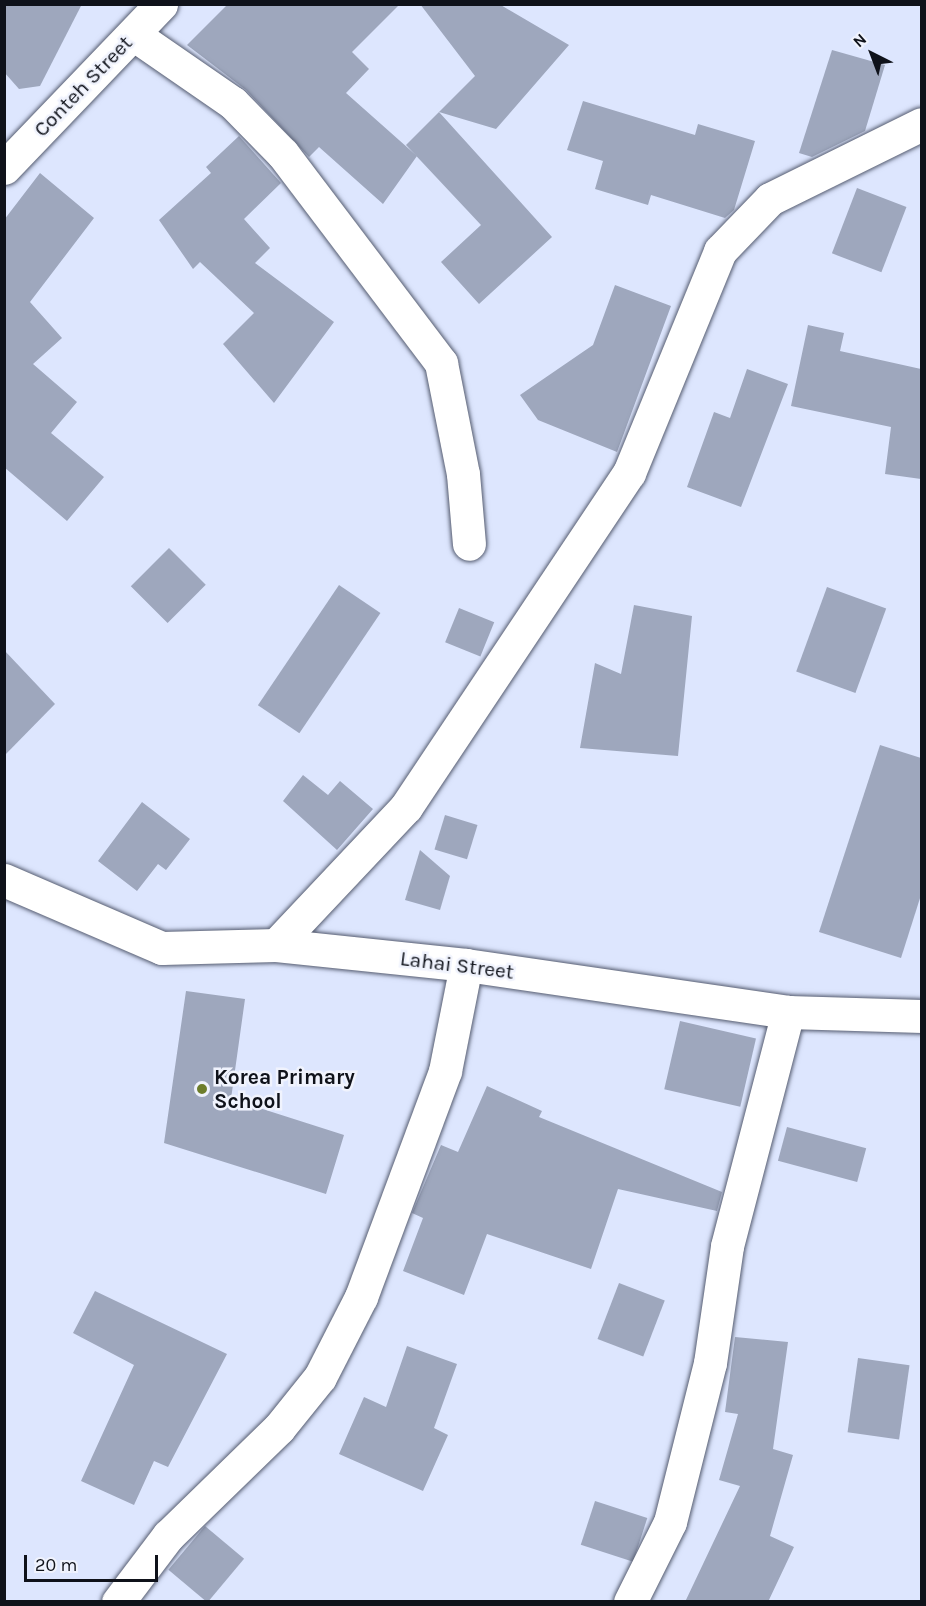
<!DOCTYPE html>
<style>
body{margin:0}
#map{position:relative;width:926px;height:1606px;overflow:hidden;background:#dde6fe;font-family:Karla,sans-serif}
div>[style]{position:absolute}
.building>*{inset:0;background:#9ea7bd;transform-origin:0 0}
.roads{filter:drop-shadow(0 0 2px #555c70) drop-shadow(0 0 2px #555c70)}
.minor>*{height:33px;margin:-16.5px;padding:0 16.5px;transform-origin:16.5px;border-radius:16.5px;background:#fff}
.dots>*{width:16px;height:16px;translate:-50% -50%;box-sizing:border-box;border:3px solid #f0f3fd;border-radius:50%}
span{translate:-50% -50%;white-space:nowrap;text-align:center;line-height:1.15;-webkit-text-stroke:5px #f0f3fd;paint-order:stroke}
.street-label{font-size:21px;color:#0f121a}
.poi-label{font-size:21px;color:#0f121a;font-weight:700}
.left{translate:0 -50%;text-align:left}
.frame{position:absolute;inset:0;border:6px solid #0f121a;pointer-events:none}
.north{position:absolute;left:842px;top:24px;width:60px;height:60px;-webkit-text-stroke:4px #f0f3fd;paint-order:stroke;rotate:318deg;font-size:16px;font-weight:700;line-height:24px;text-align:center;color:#0f121a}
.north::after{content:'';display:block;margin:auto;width:21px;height:27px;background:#0f121a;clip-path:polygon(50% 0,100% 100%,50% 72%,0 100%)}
.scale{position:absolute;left:24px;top:1555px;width:134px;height:27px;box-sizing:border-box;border:3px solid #0f121a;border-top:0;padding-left:8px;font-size:18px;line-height:21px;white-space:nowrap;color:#0f121a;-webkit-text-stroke:4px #f0f3fd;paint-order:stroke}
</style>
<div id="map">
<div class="building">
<i style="clip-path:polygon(4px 4px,82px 4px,40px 86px,19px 89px,4px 72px)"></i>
<i style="clip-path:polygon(228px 4px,400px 4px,352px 52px,369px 69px,346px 93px,417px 156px,383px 204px,319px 147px,309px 157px,246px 90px,187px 45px)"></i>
<i style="clip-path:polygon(420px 4px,499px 4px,569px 45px,496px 129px,439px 112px,475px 76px)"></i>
<i style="clip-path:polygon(832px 50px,885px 65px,865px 131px,812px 157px,799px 153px)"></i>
<i style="clip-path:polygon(583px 101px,695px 135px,698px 124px,755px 141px,734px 210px,725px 218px,651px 195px,648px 205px,595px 189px,603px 161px,567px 150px)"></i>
<i style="clip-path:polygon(439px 112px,552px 237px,479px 304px,441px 262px,481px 225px,406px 145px)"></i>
<i style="clip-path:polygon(239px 136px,281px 183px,244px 219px,270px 248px,255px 263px,334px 322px,274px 403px,223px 344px,254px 313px,200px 262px,193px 269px,159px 220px,211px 173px,206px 167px)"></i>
<i style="clip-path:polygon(40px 173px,94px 218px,30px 302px,62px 338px,33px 364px,77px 402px,51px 433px,104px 477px,67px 521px,4px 467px,4px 220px)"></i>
<i style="left:857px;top:188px;width:53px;height:70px;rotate:21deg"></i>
<i style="clip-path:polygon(615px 285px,671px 306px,617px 452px,538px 420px,520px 395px,593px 345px)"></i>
<i style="clip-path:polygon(808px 325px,844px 333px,840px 351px,921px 369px,921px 479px,885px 474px,891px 427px,791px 406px)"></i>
<i style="clip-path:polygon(747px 369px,788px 384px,741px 507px,687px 487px,714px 412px,730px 418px)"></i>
<i style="left:169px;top:548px;width:52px;height:54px;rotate:45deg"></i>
<i style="left:339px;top:585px;width:50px;height:145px;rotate:34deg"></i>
<i style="left:827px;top:587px;width:63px;height:90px;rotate:20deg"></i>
<i style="clip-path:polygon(634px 605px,692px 616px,678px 756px,580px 748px,595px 663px,621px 674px)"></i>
<i style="left:459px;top:608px;width:38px;height:37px;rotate:22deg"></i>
<i style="clip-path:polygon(4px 650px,55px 704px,4px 756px)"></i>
<i style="clip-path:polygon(880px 745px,921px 758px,921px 895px,901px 958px,819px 932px)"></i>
<i style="clip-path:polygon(303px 775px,328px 795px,340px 781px,373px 809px,337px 850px,283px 801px)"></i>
<i style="clip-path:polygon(142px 802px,190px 839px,166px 870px,158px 864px,137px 891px,98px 861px)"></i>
<i style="left:445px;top:815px;width:34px;height:36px;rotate:17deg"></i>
<i style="clip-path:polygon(420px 850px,450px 876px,440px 910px,405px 900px)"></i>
<i style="clip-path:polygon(186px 991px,245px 999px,231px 1099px,344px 1135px,326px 1194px,164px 1143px)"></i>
<i style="left:680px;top:1021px;width:78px;height:70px;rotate:13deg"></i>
<i style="clip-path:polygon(487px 1086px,542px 1111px,539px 1117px,722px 1192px,717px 1211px,618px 1189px,591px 1269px,487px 1234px,464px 1295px,403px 1271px,423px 1218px,412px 1213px,441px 1145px,458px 1152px)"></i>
<i style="left:787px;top:1127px;width:82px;height:35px;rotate:15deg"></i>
<i style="left:619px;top:1283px;width:49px;height:60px;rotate:21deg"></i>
<i style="clip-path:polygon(95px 1291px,227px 1354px,168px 1467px,154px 1461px,134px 1505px,81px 1481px,134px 1365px,73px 1333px)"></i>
<i style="clip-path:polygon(735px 1337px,788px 1342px,773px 1449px,793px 1455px,770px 1536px,794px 1547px,768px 1602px,685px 1602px,740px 1486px,719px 1480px,738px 1414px,725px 1412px)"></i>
<i style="clip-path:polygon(407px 1346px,457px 1364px,434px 1428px,448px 1435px,423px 1491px,339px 1454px,364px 1397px,386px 1407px)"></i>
<i style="left:858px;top:1358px;width:52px;height:75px;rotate:8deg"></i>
<i style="left:595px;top:1501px;width:55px;height:46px;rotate:18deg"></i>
<i style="left:205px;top:1526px;width:51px;height:57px;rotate:40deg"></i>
</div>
<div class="roads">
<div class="minor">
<i style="left:133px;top:34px;width:121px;rotate:34.6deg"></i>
<i style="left:233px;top:103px;width:71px;rotate:45.6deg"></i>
<i style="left:283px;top:154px;width:262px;rotate:52.9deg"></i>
<i style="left:441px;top:363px;width:113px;rotate:78.8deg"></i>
<i style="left:463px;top:474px;width:70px;rotate:85.1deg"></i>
<i style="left:4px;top:168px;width:227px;rotate:-46.2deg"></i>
<i style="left:4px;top:880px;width:172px;rotate:23.3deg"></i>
<i style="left:162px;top:948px;width:114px;rotate:-1.5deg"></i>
<i style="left:276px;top:945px;width:191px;rotate:6deg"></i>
<i style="left:466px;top:965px;width:325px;rotate:8.3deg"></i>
<i style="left:788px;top:1012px;width:134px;rotate:1.7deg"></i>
<i style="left:276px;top:945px;width:190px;rotate:-46.7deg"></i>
<i style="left:406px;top:807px;width:402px;rotate:-56.3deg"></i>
<i style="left:629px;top:473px;width:240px;rotate:-67.7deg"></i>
<i style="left:720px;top:251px;width:72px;rotate:-46.1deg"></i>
<i style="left:770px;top:199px;width:169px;rotate:-26.3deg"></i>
<i style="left:118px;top:1602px;width:83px;rotate:-52.9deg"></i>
<i style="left:168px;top:1536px;width:155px;rotate:-44.2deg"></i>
<i style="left:279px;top:1428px;width:65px;rotate:-51.2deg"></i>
<i style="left:320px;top:1377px;width:90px;rotate:-62.9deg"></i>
<i style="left:361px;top:1297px;width:241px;rotate:-69.6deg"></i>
<i style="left:445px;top:1071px;width:108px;rotate:-78.8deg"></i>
<i style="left:630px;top:1602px;width:89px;rotate:-63.4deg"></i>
<i style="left:670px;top:1522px;width:164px;rotate:-75.9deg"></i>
<i style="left:710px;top:1363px;width:118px;rotate:-81.7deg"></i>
<i style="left:727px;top:1246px;width:242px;rotate:-75.4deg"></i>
</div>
</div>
<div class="dots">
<i style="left:202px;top:1089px;background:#6d7d2b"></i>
</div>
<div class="street-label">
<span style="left:83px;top:86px;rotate:-46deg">Conteh Street</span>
<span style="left:457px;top:965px;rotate:7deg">Lahai Street</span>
</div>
<div class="poi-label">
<span class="left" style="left:214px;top:1089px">Korea Primary<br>School</span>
</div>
<div class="frame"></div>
<div class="north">N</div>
<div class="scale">20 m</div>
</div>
